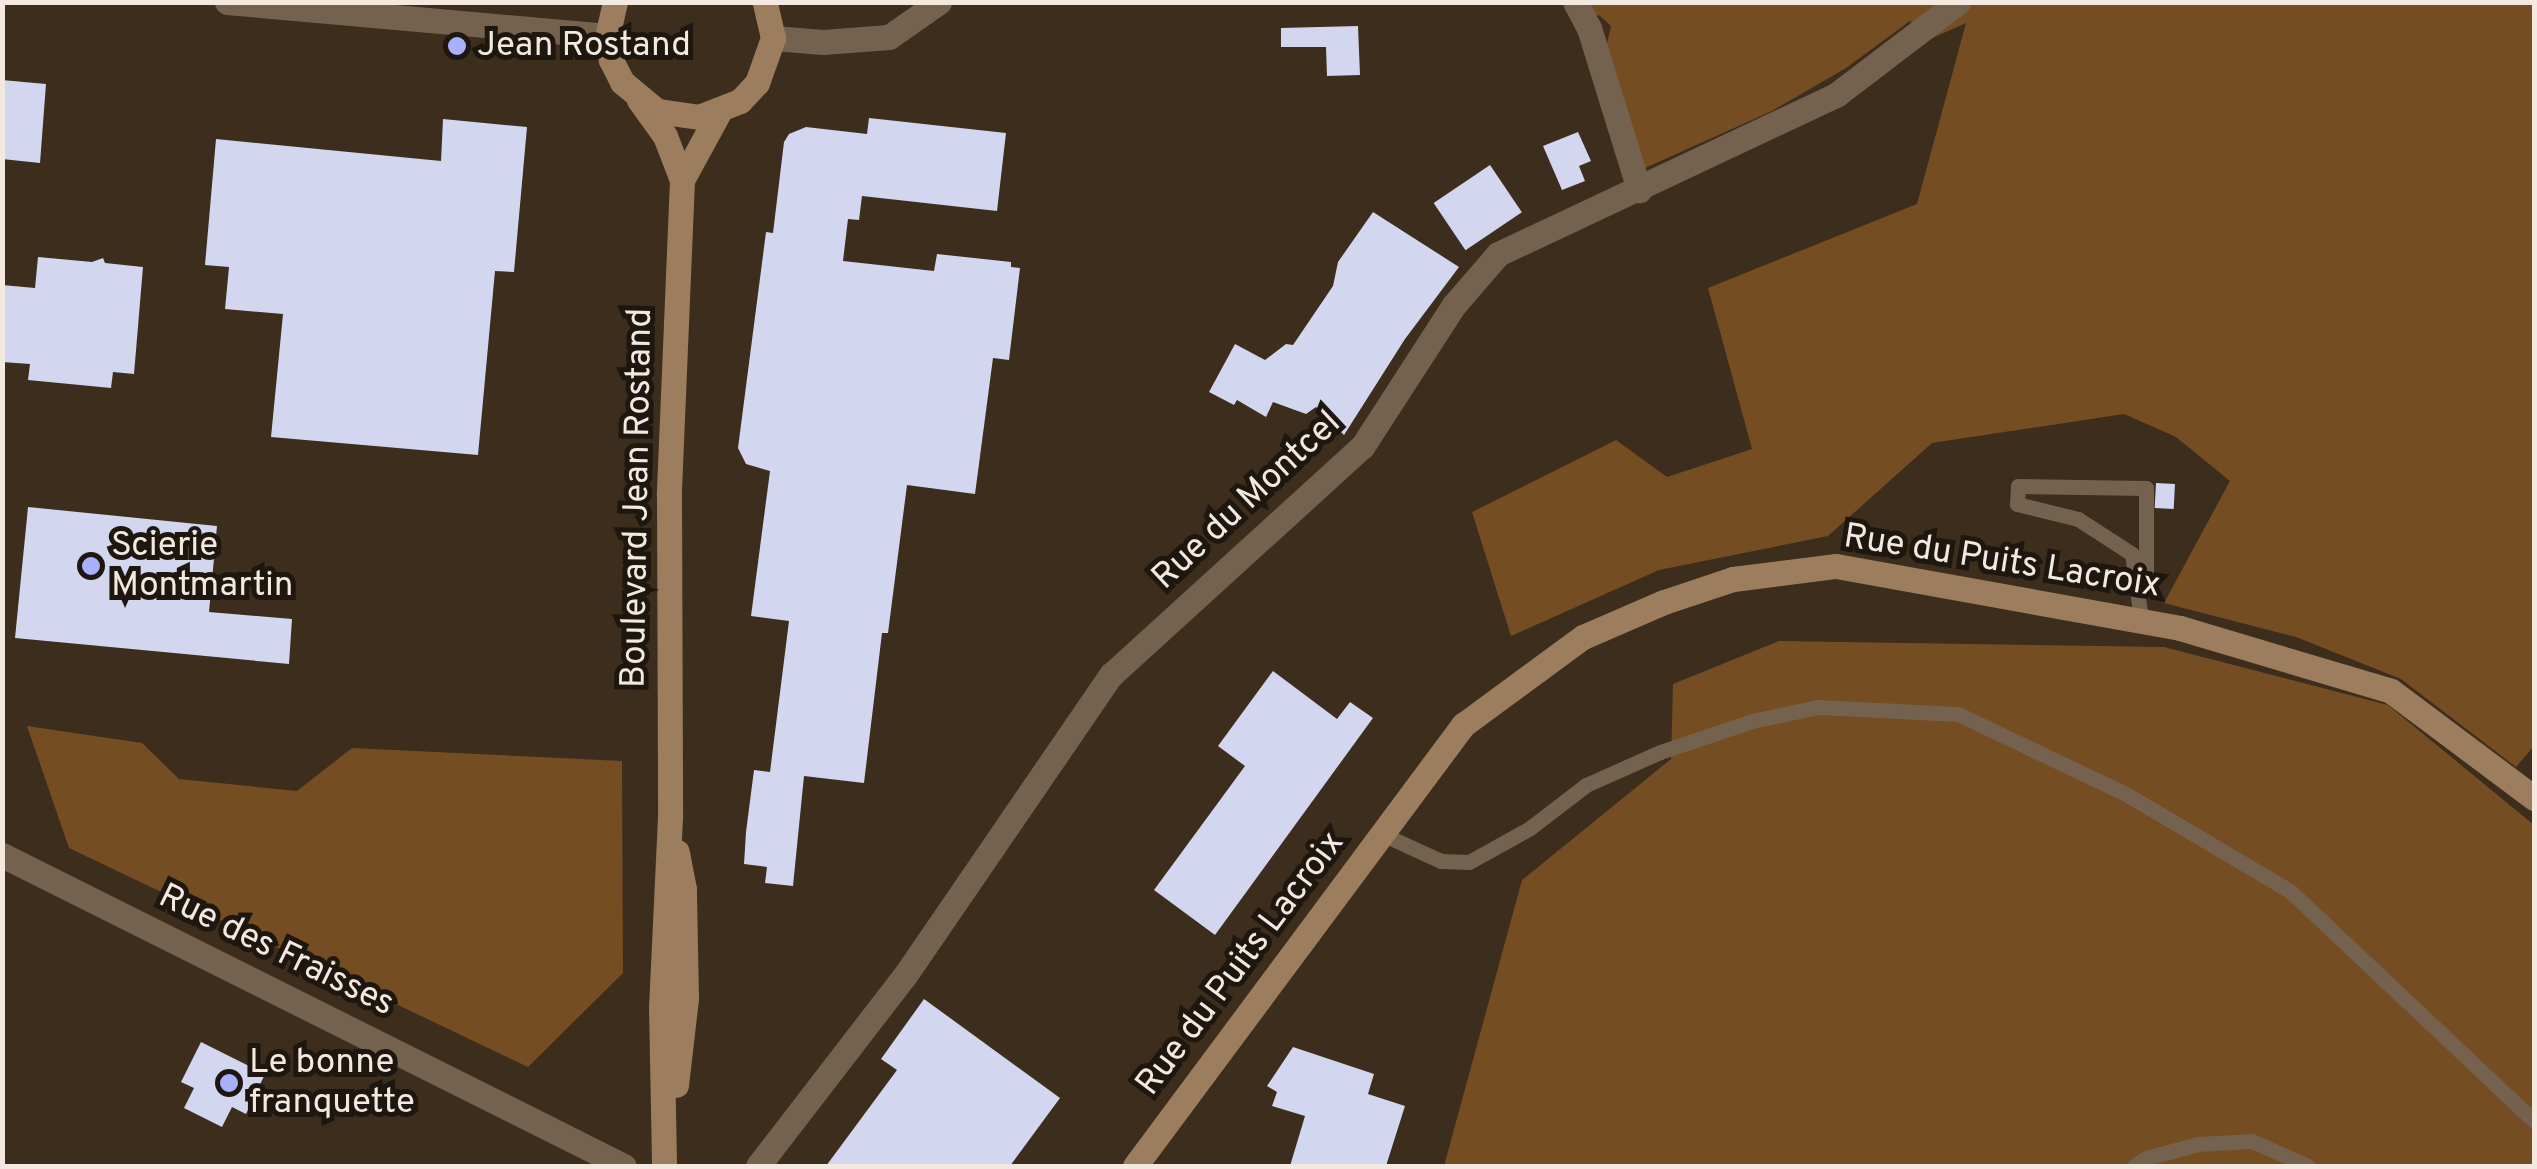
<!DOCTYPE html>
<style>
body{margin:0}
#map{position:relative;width:2537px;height:1169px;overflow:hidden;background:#3c2d1d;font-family:Overpass,sans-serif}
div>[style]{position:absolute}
.green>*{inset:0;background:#744d22}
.building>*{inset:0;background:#d3d6ef;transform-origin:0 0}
.lane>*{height:15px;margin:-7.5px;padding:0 7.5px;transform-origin:7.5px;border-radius:7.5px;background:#75624e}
.street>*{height:25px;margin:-12.5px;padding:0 12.5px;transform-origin:12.5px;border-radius:12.5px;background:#75624e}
.secondary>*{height:25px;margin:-12.5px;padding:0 12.5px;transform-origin:12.5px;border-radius:12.5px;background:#9c7d5d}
.dots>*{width:28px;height:28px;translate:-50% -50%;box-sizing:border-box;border:5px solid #1d1710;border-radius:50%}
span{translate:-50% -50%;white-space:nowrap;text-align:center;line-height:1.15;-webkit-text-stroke:10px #1d1710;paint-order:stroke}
.poi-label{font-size:35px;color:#f3e9e0}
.left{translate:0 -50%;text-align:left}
.street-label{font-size:35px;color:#f3e9e0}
.frame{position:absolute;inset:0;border:5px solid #f3e9e0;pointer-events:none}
</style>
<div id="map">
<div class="green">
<i style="clip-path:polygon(1586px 3px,2534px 3px,2534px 746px,2516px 767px,2401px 679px,2296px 637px,2164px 603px,2230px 481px,2176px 437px,2124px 414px,1932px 443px,1828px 536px,1659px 570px,1511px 636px,1472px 512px,1616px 440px,1667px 477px,1752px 449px,1708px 288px,1917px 204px,1966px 23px,1928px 40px,1910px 21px,1846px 68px,1772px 111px,1645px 168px,1605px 52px,1611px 26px,1599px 15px,1593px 18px)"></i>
<i style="clip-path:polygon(1779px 641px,2164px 647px,2388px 705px,2534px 825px,2534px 1166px,1444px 1166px,1522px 880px,1671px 759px,1673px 684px)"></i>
<i style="clip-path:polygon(27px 726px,142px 743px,179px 779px,297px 791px,352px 748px,622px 761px,623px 973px,528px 1067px,69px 848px)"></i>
</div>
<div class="building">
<i style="clip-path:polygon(1358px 26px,1360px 75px,1327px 76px,1326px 47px,1281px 47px,1281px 28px)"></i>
<i style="clip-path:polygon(2px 80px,46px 84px,40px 163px,2px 159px)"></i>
<i style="clip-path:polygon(869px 118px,1006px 133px,997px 211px,862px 196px,859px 220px,848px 219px,843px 261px,934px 271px,937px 254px,1011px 262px,1011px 267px,1020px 268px,1009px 360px,993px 358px,975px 494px,907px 485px,888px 633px,882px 633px,864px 783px,804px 776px,793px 886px,765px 883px,767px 867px,744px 864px,746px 832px,754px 770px,770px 772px,789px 621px,751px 616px,770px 471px,746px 464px,738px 448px,766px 232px,773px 233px,784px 142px,789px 134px,806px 127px,867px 134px)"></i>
<i style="clip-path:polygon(443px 119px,527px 127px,514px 272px,495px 271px,478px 455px,271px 437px,283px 314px,225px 309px,229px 267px,205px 265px,216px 139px,441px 161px)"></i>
<i style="clip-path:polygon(1578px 132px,1591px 161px,1579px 166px,1585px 181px,1562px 190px,1543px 146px)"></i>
<i style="left:1490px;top:165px;width:57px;height:68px;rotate:56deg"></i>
<i style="clip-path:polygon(1373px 212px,1459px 267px,1405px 339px,1344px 435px,1316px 407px,1306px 414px,1273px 402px,1266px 417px,1237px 400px,1234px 405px,1209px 392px,1235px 344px,1265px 360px,1286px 344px,1293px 345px,1333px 286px,1338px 262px)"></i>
<i style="clip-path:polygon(38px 257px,92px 262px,103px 258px,105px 263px,143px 267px,134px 374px,113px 372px,111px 388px,28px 380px,30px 364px,2px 362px,2px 285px,35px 288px)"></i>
<i style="left:2156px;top:483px;width:19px;height:25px;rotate:3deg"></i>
<i style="clip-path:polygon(28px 507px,217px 526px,209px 612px,292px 619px,289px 664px,15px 638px)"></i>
<i style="clip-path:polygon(1273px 671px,1337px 719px,1350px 702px,1373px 718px,1215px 935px,1154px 890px,1245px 766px,1218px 746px)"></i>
<i style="clip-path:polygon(924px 999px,1060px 1098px,1010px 1166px,826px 1166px,897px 1070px,881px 1059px)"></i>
<i style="clip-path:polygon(201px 1042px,265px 1074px,246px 1114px,232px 1107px,222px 1127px,184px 1108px,194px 1088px,181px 1082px)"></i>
<i style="clip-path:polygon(1293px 1047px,1374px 1074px,1368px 1094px,1405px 1106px,1386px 1166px,1290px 1166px,1305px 1116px,1272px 1106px,1277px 1092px,1267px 1086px)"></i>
</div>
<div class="lane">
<i style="left:2138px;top:581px;width:12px;rotate:-48deg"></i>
<i style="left:2146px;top:572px;width:84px;rotate:-90deg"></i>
<i style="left:2146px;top:488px;width:128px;rotate:-179.1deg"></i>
<i style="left:2018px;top:486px;width:18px;rotate:93deg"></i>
<i style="left:2017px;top:504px;width:63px;rotate:13.8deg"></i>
<i style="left:2078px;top:519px;width:64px;rotate:32.9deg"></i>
<i style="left:2132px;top:554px;width:66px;rotate:82.1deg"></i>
<i style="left:1382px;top:834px;width:65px;rotate:24.6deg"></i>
<i style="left:1441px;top:861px;width:28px;rotate:2deg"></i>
<i style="left:1469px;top:862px;width:70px;rotate:-29.1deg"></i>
<i style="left:1530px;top:828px;width:71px;rotate:-37.5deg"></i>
<i style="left:1586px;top:785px;width:81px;rotate:-24deg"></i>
<i style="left:1660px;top:752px;width:97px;rotate:-18.6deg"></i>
<i style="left:1752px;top:721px;width:67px;rotate:-12deg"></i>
<i style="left:1818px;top:707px;width:140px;rotate:2.9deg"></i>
<i style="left:1958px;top:714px;width:186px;rotate:25.5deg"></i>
<i style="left:2126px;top:794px;width:191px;rotate:30.6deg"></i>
<i style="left:2290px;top:891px;width:335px;rotate:43.3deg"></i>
<i style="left:2134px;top:1166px;width:14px;rotate:-34deg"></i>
<i style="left:2146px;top:1158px;width:54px;rotate:-15.1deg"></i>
<i style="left:2198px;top:1144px;width:54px;rotate:-3.2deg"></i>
<i style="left:2252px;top:1141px;width:61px;rotate:24.1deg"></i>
</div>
<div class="street">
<i style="left:227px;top:2px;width:382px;rotate:5.1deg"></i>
<i style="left:1575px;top:2px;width:30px;rotate:62deg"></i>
<i style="left:1589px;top:28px;width:170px;rotate:72.8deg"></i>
<i style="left:773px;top:38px;width:50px;rotate:4.6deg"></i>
<i style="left:823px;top:42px;width:66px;rotate:-4.3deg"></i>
<i style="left:889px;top:37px;width:61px;rotate:-35deg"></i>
<i style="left:2px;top:855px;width:695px;rotate:26.57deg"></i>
<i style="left:758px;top:1166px;width:242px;rotate:-52.4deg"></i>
<i style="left:906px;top:974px;width:363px;rotate:-55.6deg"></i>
<i style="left:1111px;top:675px;width:339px;rotate:-42.3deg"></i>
<i style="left:1362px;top:447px;width:169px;rotate:-57.1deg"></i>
<i style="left:1454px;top:305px;width:67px;rotate:-49.2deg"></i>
<i style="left:1498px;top:254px;width:374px;rotate:-25.2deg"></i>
<i style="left:1836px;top:95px;width:153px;rotate:-37.3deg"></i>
</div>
<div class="secondary">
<i style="left:615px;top:2px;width:35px;rotate:103deg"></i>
<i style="left:607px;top:36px;width:24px;rotate:81deg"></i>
<i style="left:611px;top:60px;width:25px;rotate:63deg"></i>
<i style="left:622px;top:82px;width:45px;rotate:39.6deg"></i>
<i style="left:657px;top:111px;width:42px;rotate:8.1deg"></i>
<i style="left:699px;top:117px;width:44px;rotate:-21.3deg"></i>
<i style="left:740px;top:101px;width:25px;rotate:-47deg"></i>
<i style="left:757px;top:83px;width:48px;rotate:-70.4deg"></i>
<i style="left:773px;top:38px;width:37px;rotate:-103deg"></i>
<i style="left:639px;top:100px;width:44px;rotate:54.2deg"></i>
<i style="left:665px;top:136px;width:47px;rotate:68.9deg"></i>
<i style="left:682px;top:180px;width:315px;rotate:92.4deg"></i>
<i style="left:669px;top:495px;width:322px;rotate:89.8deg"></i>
<i style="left:670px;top:817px;width:189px;rotate:92.7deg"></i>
<i style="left:661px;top:1006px;width:160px;rotate:88.9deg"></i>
<i style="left:682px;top:180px;width:77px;rotate:-61.4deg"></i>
<i style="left:676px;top:1085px;width:88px;rotate:-83.4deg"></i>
<i style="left:686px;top:998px;width:109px;rotate:-91.1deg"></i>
<i style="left:684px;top:889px;width:38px;rotate:-101deg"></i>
<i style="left:1135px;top:1166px;width:550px;rotate:-53.36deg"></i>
<i style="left:1463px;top:725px;width:149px;rotate:-36.3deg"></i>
<i style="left:1583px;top:637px;width:88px;rotate:-23.4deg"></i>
<i style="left:1664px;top:602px;width:73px;rotate:-18.4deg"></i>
<i style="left:1733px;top:579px;width:104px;rotate:-7.2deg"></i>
<i style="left:1836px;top:566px;width:350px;rotate:10.2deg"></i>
<i style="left:2180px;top:628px;width:220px;rotate:16.6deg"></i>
<i style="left:2391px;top:691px;width:179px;rotate:36.8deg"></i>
</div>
<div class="dots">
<i style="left:457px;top:46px;background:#a9b0fc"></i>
<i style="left:91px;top:566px;background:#a9b0fc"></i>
<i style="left:229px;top:1083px;background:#a9b0fc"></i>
</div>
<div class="poi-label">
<span class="left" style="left:477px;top:46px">Jean Rostand</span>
<span class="left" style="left:111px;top:566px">Scierie<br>Montmartin</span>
<span class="left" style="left:249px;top:1083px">Le bonne<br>franquette</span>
</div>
<div class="street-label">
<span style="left:638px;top:498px;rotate:-89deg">Boulevard Jean Rostand</span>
<span style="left:1247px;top:501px;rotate:-43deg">Rue du Montcel</span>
<span style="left:2002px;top:562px;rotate:9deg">Rue du Puits Lacroix</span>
<span style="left:276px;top:951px;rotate:26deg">Rue des Fraisses</span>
<span style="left:1241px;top:964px;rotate:-53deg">Rue du Puits Lacroix</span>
</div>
<div class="frame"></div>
</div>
